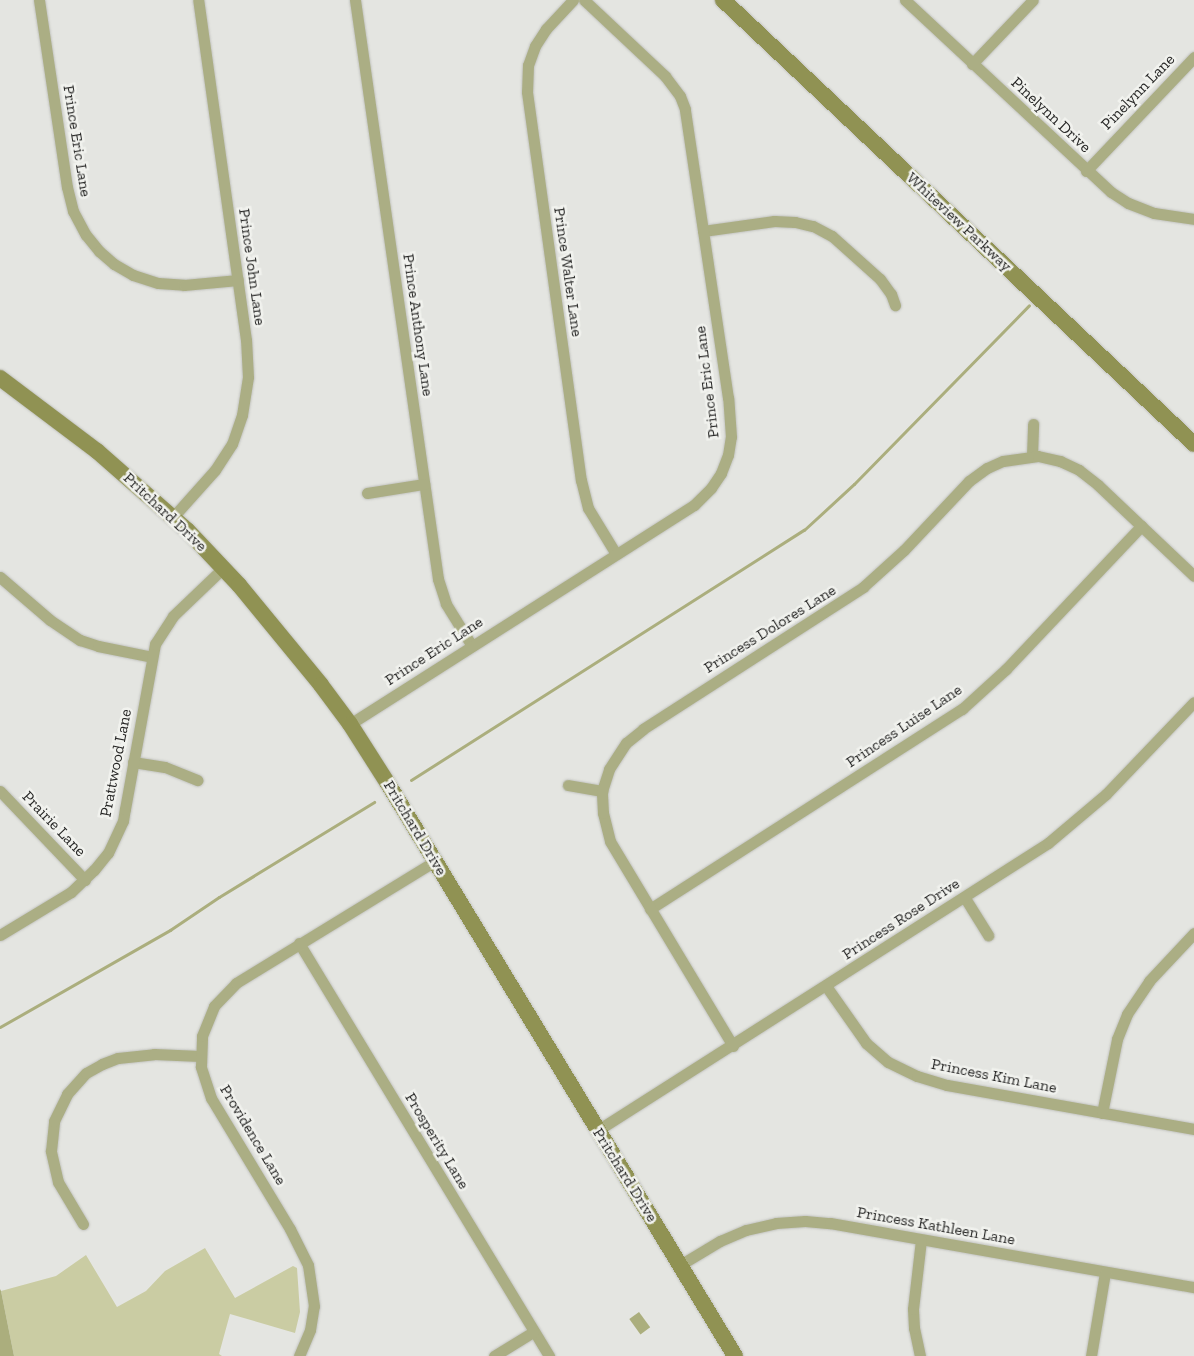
<!DOCTYPE html>
<style>
body{margin:0}
#map{position:relative;width:1194px;height:1356px;overflow:hidden;background:#e4e5e1;font-family:"Zilla Slab",serif}
div>[style]{position:absolute}
.green>*{inset:0;background:#cacca3}
.water>*{inset:0;background:#abae7d;transform-origin:0 0}
.stream>*{height:3px;margin:-1.5px;padding:0 1.5px;transform-origin:1.5px;border-radius:1.5px;background:#abae7d}
.roads{filter:drop-shadow(0 0 1px #c2c3bf) drop-shadow(0 0 1px #c2c3bf)}
.street>*{height:11px;margin:-5.5px;padding:0 5.5px;transform-origin:5.5px;border-radius:5.5px;background:#abae84}
.secondary>*{height:16px;margin:-8px;padding:0 8px;transform-origin:8px;border-radius:8px;background:#909253}
span{translate:-50% -50%;white-space:nowrap;text-align:center;line-height:1.15;-webkit-text-stroke:5px #f1f2ee;paint-order:stroke}
.street-label{font-size:16px;color:#262625}
</style>
<div id="map">
<div class="green">
<i style="clip-path:polygon(205px 1248px,235px 1298px,293px 1266px,297px 1268px,300px 1312px,295px 1333px,230px 1314px,219px 1354px,222px 1356px,14px 1356px,1px 1291px,56px 1276px,86px 1255px,117px 1307px,146px 1291px,165px 1271px)"></i>
</div>
<div class="water">
<i style="clip-path:polygon(0 1289px,1px 1291px,14px 1356px,0 1356px)"></i>
<i style="left:639px;top:1312px;width:19px;height:12px;rotate:54deg"></i>
</div>
<div class="stream">
<i style="left:411px;top:780px;width:466px;rotate:-32.5deg"></i>
<i style="left:804px;top:530px;width:68px;rotate:-42.6deg"></i>
<i style="left:854px;top:484px;width:250px;rotate:-45.6deg"></i>
<i style="left:0;top:1027px;width:196px;rotate:-29.7deg"></i>
<i style="left:170px;top:930px;width:59px;rotate:-34deg"></i>
<i style="left:219px;top:897px;width:182px;rotate:-31.5deg"></i>
</div>
<div class="roads">
<div class="street">
<i style="left:39px;top:0;width:189px;rotate:81.5deg"></i>
<i style="left:67px;top:187px;width:25px;rotate:76deg"></i>
<i style="left:73px;top:211px;width:27px;rotate:62deg"></i>
<i style="left:86px;top:235px;width:21px;rotate:51deg"></i>
<i style="left:99px;top:251px;width:20px;rotate:41deg"></i>
<i style="left:114px;top:264px;width:22px;rotate:30deg"></i>
<i style="left:133px;top:275px;width:26px;rotate:18deg"></i>
<i style="left:158px;top:283px;width:26px;rotate:4deg"></i>
<i style="left:184px;top:285px;width:54px;rotate:-5.3deg"></i>
<i style="left:355px;top:0;width:585px;rotate:81.84deg"></i>
<i style="left:438px;top:579px;width:26px;rotate:72deg"></i>
<i style="left:446px;top:604px;width:49px;rotate:58.2deg"></i>
<i style="left:573px;top:0;width:40px;rotate:133deg"></i>
<i style="left:546px;top:29px;width:20px;rotate:123deg"></i>
<i style="left:535px;top:46px;width:20px;rotate:110deg"></i>
<i style="left:528px;top:65px;width:27px;rotate:92deg"></i>
<i style="left:527px;top:92px;width:392px;rotate:82.1deg"></i>
<i style="left:581px;top:480px;width:29px;rotate:76deg"></i>
<i style="left:588px;top:508px;width:54px;rotate:58.7deg"></i>
<i style="left:905px;top:0;width:282px;rotate:43deg"></i>
<i style="left:1111px;top:192px;width:20px;rotate:33deg"></i>
<i style="left:1128px;top:203px;width:28px;rotate:21deg"></i>
<i style="left:1154px;top:213px;width:40px;rotate:8.5deg"></i>
<i style="left:972px;top:64px;width:88px;rotate:-46.4deg"></i>
<i style="left:1086px;top:171px;width:157px;rotate:-46.5deg"></i>
<i style="left:703px;top:231px;width:72px;rotate:-8deg"></i>
<i style="left:774px;top:221px;width:21px;rotate:3deg"></i>
<i style="left:795px;top:222px;width:18px;rotate:13deg"></i>
<i style="left:813px;top:226px;width:21px;rotate:28deg"></i>
<i style="left:832px;top:236px;width:64px;rotate:41.9deg"></i>
<i style="left:880px;top:279px;width:19px;rotate:54deg"></i>
<i style="left:891px;top:294px;width:12px;rotate:70deg"></i>
<i style="left:1032px;top:456px;width:32px;rotate:-88deg"></i>
<i style="left:367px;top:493px;width:58px;rotate:-9deg"></i>
<i style="left:173px;top:517px;width:63px;rotate:-48.2deg"></i>
<i style="left:215px;top:470px;width:31px;rotate:-57deg"></i>
<i style="left:232px;top:444px;width:31px;rotate:-71deg"></i>
<i style="left:242px;top:415px;width:38px;rotate:-81deg"></i>
<i style="left:248px;top:377px;width:37px;rotate:-93deg"></i>
<i style="left:246px;top:340px;width:343px;rotate:-98deg"></i>
<i style="left:0;top:577px;width:66px;rotate:40.7deg"></i>
<i style="left:50px;top:620px;width:36px;rotate:34deg"></i>
<i style="left:80px;top:640px;width:19px;rotate:18deg"></i>
<i style="left:98px;top:646px;width:55px;rotate:11.5deg"></i>
<i style="left:350px;top:724px;width:408px;rotate:-32.5deg"></i>
<i style="left:694px;top:505px;width:24px;rotate:-45deg"></i>
<i style="left:711px;top:488px;width:18px;rotate:-56deg"></i>
<i style="left:721px;top:473px;width:19px;rotate:-69deg"></i>
<i style="left:728px;top:455px;width:18px;rotate:-81deg"></i>
<i style="left:731px;top:437px;width:39px;rotate:-94deg"></i>
<i style="left:728px;top:398px;width:292px;rotate:-98.5deg"></i>
<i style="left:685px;top:109px;width:14px;rotate:-111deg"></i>
<i style="left:680px;top:96px;width:25px;rotate:-127deg"></i>
<i style="left:665px;top:76px;width:111px;rotate:-136.8deg"></i>
<i style="left:133px;top:762px;width:32px;rotate:9deg"></i>
<i style="left:165px;top:767px;width:35px;rotate:22deg"></i>
<i style="left:568px;top:785px;width:35px;rotate:10deg"></i>
<i style="left:0;top:791px;width:123px;rotate:46.3deg"></i>
<i style="left:965px;top:898px;width:44px;rotate:58.1deg"></i>
<i style="left:650px;top:909px;width:371px;rotate:-32.7deg"></i>
<i style="left:962px;top:709px;width:59px;rotate:-42.3deg"></i>
<i style="left:1006px;top:669px;width:197px;rotate:-46.6deg"></i>
<i style="left:0;top:935px;width:83px;rotate:-31.2deg"></i>
<i style="left:71px;top:892px;width:32px;rotate:-44deg"></i>
<i style="left:94px;top:870px;width:22px;rotate:-51deg"></i>
<i style="left:108px;top:853px;width:35px;rotate:-65deg"></i>
<i style="left:123px;top:821px;width:12px;rotate:-81deg"></i>
<i style="left:125px;top:809px;width:168px;rotate:-79.7deg"></i>
<i style="left:155px;top:644px;width:33px;rotate:-57deg"></i>
<i style="left:173px;top:616px;width:69px;rotate:-43.8deg"></i>
<i style="left:299px;top:943px;width:483px;rotate:58.8deg"></i>
<i style="left:826px;top:986px;width:70px;rotate:54.9deg"></i>
<i style="left:866px;top:1043px;width:29px;rotate:41deg"></i>
<i style="left:888px;top:1062px;width:32px;rotate:26deg"></i>
<i style="left:917px;top:1076px;width:31px;rotate:17deg"></i>
<i style="left:947px;top:1085px;width:251px;rotate:10.1deg"></i>
<i style="left:733px;top:1046px;width:239px;rotate:-121deg"></i>
<i style="left:610px;top:841px;width:29px;rotate:-104deg"></i>
<i style="left:603px;top:813px;width:22px;rotate:-93deg"></i>
<i style="left:602px;top:791px;width:23px;rotate:-72deg"></i>
<i style="left:609px;top:769px;width:31px;rotate:-57deg"></i>
<i style="left:626px;top:743px;width:22px;rotate:-39deg"></i>
<i style="left:643px;top:729px;width:262px;rotate:-32.8deg"></i>
<i style="left:863px;top:587px;width:55px;rotate:-42.1deg"></i>
<i style="left:904px;top:550px;width:95px;rotate:-46.7deg"></i>
<i style="left:969px;top:481px;width:22px;rotate:-36deg"></i>
<i style="left:987px;top:468px;width:17px;rotate:-24deg"></i>
<i style="left:1003px;top:461px;width:35px;rotate:-8deg"></i>
<i style="left:1038px;top:456px;width:23px;rotate:13deg"></i>
<i style="left:1060px;top:461px;width:21px;rotate:25deg"></i>
<i style="left:1079px;top:470px;width:24px;rotate:38deg"></i>
<i style="left:1098px;top:485px;width:132px;rotate:43.5deg"></i>
<i style="left:1102px;top:1113px;width:76px;rotate:-78.5deg"></i>
<i style="left:1117px;top:1039px;width:27px;rotate:-68deg"></i>
<i style="left:1127px;top:1014px;width:40px;rotate:-56deg"></i>
<i style="left:1149px;top:981px;width:66px;rotate:-46.8deg"></i>
<i style="left:598px;top:1130px;width:534px;rotate:-32.53deg"></i>
<i style="left:1048px;top:843px;width:76px;rotate:-40.2deg"></i>
<i style="left:1106px;top:794px;width:127px;rotate:-46.3deg"></i>
<i style="left:83px;top:1224px;width:49px;rotate:-120.8deg"></i>
<i style="left:58px;top:1182px;width:32px;rotate:-103deg"></i>
<i style="left:51px;top:1151px;width:30px;rotate:-84deg"></i>
<i style="left:54px;top:1121px;width:30px;rotate:-64deg"></i>
<i style="left:67px;top:1094px;width:28px;rotate:-48deg"></i>
<i style="left:86px;top:1073px;width:18px;rotate:-29deg"></i>
<i style="left:102px;top:1064px;width:17px;rotate:-21deg"></i>
<i style="left:118px;top:1058px;width:36px;rotate:-6deg"></i>
<i style="left:154px;top:1054px;width:46px;rotate:2.5deg"></i>
<i style="left:680px;top:1265px;width:47px;rotate:-31deg"></i>
<i style="left:720px;top:1241px;width:28px;rotate:-23deg"></i>
<i style="left:746px;top:1230px;width:31px;rotate:-13deg"></i>
<i style="left:776px;top:1223px;width:29px;rotate:-4deg"></i>
<i style="left:805px;top:1221px;width:25px;rotate:5deg"></i>
<i style="left:830px;top:1223px;width:370px;rotate:10deg"></i>
<i style="left:299px;top:1356px;width:28px;rotate:-67deg"></i>
<i style="left:310px;top:1330px;width:24px;rotate:-81deg"></i>
<i style="left:314px;top:1306px;width:41px;rotate:-98.3deg"></i>
<i style="left:308px;top:1265px;width:40px;rotate:-116.6deg"></i>
<i style="left:290px;top:1229px;width:153px;rotate:-121.1deg"></i>
<i style="left:211px;top:1098px;width:33px;rotate:-108deg"></i>
<i style="left:201px;top:1067px;width:31px;rotate:-88deg"></i>
<i style="left:202px;top:1036px;width:32px;rotate:-68deg"></i>
<i style="left:214px;top:1006px;width:32px;rotate:-46deg"></i>
<i style="left:236px;top:983px;width:233px;rotate:-31.5deg"></i>
<i style="left:494px;top:1356px;width:46px;rotate:-31.6deg"></i>
<i style="left:920px;top:1356px;width:29px;rotate:-102deg"></i>
<i style="left:914px;top:1328px;width:19px;rotate:-93deg"></i>
<i style="left:913px;top:1309px;width:69px;rotate:-83.4deg"></i>
<i style="left:1091px;top:1356px;width:85px;rotate:-80.5deg"></i>
</div>
<div class="secondary">
<i style="left:723px;top:0;width:647px;rotate:43.31deg"></i>
<i style="left:0;top:378px;width:121px;rotate:37deg"></i>
<i style="left:97px;top:451px;width:120px;rotate:41.3deg"></i>
<i style="left:187px;top:530px;width:76px;rotate:46.6deg"></i>
<i style="left:239px;top:585px;width:129px;rotate:50.6deg"></i>
<i style="left:321px;top:685px;width:49px;rotate:53.4deg"></i>
<i style="left:350px;top:724px;width:69px;rotate:57.5deg"></i>
<i style="left:387px;top:782px;width:671px;rotate:58.77deg"></i>
</div>
</div>
<div class="street-label">
<span style="left:1138px;top:92px;rotate:-46deg">Pinelynn Lane</span>
<span style="left:1051px;top:115px;rotate:43deg">Pinelynn Drive</span>
<span style="left:77px;top:141px;rotate:81deg">Prince Eric Lane</span>
<span style="left:959px;top:222px;rotate:43deg">Whiteview Parkway</span>
<span style="left:252px;top:267px;rotate:82deg">Prince John Lane</span>
<span style="left:568px;top:272px;rotate:82deg">Prince Walter Lane</span>
<span style="left:418px;top:325px;rotate:82deg">Prince Anthony Lane</span>
<span style="left:707px;top:382px;rotate:-97deg">Prince Eric Lane</span>
<span style="left:165px;top:512px;rotate:43deg">Pritchard Drive</span>
<span style="left:770px;top:629px;rotate:-32deg">Princess Dolores Lane</span>
<span style="left:434px;top:651px;rotate:-33deg">Prince Eric Lane</span>
<span style="left:904px;top:726px;rotate:-34deg">Princess Luise Lane</span>
<span style="left:116px;top:763px;rotate:-79deg">Prattwood Lane</span>
<span style="left:54px;top:824px;rotate:46deg">Prairie Lane</span>
<span style="left:415px;top:828px;rotate:59deg">Pritchard Drive</span>
<span style="left:901px;top:919px;rotate:-33deg">Princess Rose Drive</span>
<span style="left:994px;top:1076px;rotate:11deg">Princess Kim Lane</span>
<span style="left:253px;top:1135px;rotate:59deg">Providence Lane</span>
<span style="left:437px;top:1141px;rotate:59deg">Prosperity Lane</span>
<span style="left:625px;top:1175px;rotate:58deg">Pritchard Drive</span>
<span style="left:936px;top:1226px;rotate:10deg">Princess Kathleen Lane</span>
</div>
</div>
